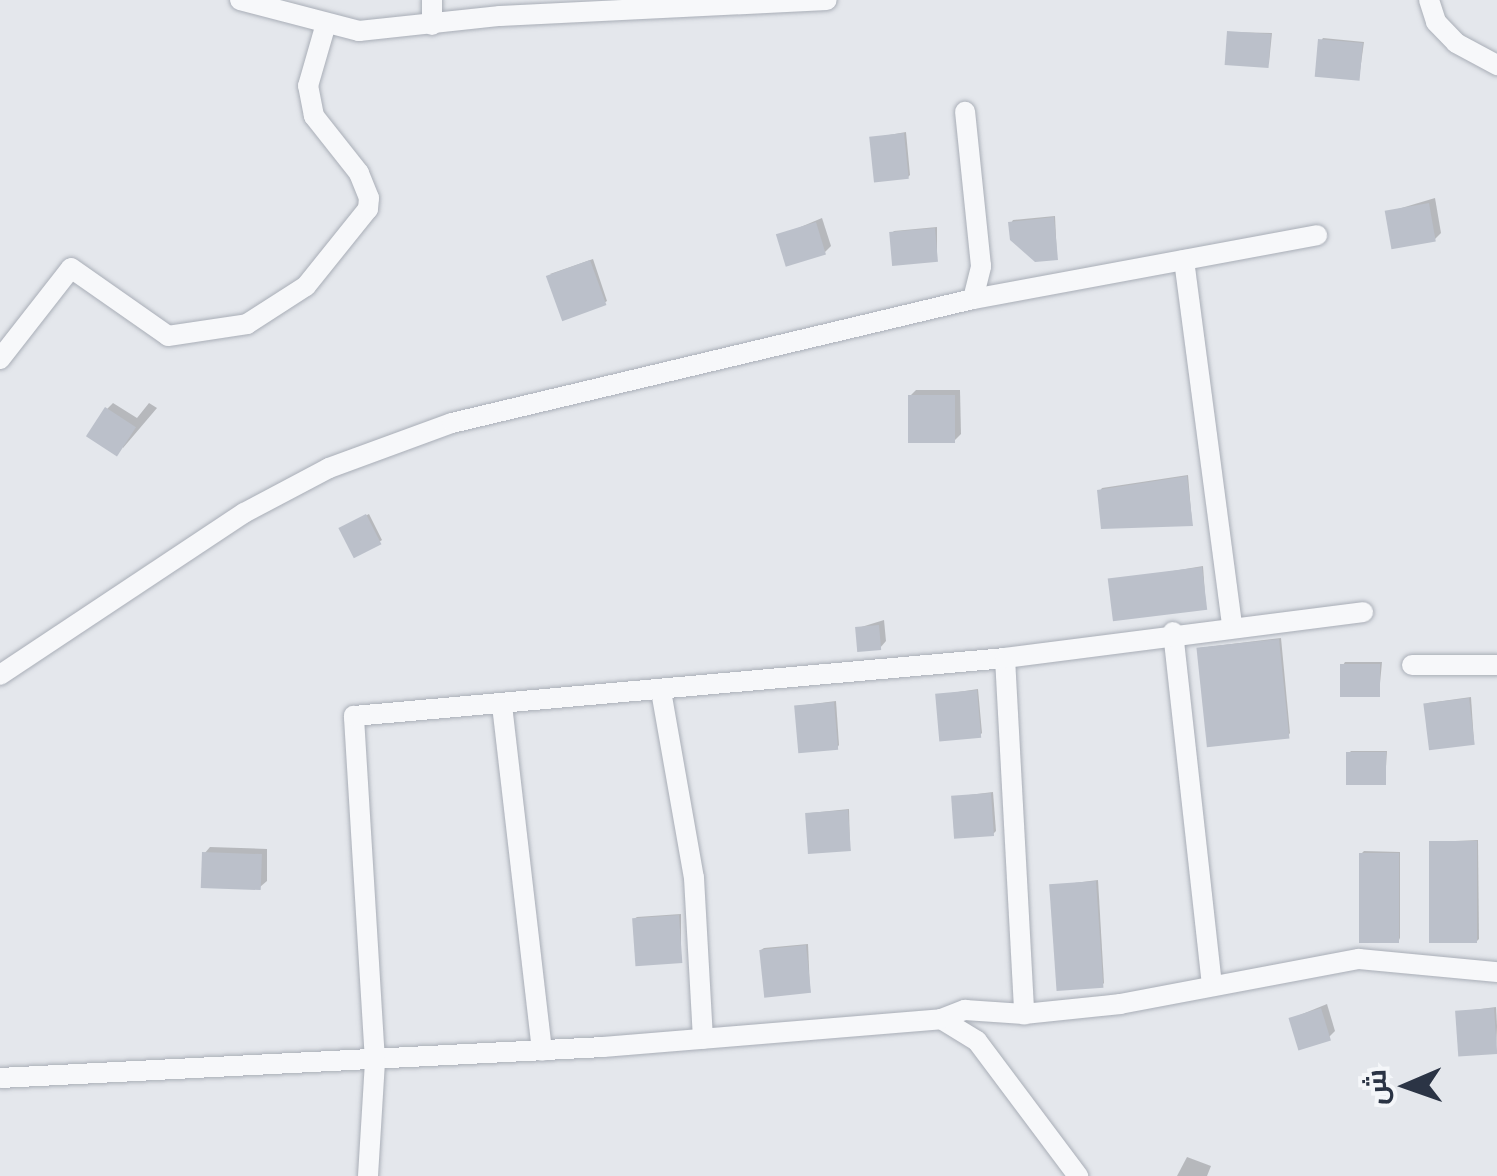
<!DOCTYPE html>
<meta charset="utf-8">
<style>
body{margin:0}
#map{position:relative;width:1497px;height:1176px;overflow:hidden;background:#e4e7ec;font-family:Helvetica,Cairo,sans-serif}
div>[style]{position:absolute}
.shadow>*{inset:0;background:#0003}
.building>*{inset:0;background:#bbc0ca;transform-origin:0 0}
.roads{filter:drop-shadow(0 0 2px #a9aeb7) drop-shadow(0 0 2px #a9aeb7)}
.minor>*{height:20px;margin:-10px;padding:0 10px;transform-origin:10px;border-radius:10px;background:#f7f8fa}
span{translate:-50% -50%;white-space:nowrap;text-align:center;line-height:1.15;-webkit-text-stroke:10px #f4f6f9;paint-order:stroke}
.north{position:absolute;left:1357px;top:1036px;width:100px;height:100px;-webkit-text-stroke:8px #f4f6f9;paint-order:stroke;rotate:268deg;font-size:28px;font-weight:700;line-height:40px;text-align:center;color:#2b3445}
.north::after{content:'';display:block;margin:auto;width:35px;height:45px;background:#2b3445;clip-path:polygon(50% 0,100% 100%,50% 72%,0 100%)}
</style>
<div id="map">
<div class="shadow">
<i style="clip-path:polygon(1229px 32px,1272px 33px,1269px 63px,1267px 66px)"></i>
<i style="clip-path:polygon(1323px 38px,1364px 42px,1359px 78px,1321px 41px)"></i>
<i style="clip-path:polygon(906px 132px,910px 175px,908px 177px,872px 138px)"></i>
<i style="clip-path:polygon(1435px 198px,1441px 233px,1435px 239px,1388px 212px)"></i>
<i style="clip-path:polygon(1055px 216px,1057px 257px,1011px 223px,1013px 220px)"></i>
<i style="clip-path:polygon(822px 218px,831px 246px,825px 252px,779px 236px)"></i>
<i style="clip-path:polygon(937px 227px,937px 259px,892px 233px,894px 231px)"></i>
<i style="clip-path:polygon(593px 259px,607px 301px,604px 303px,550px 274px)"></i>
<i style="clip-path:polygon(916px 390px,960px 390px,961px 434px,955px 440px,910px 396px)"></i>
<i style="clip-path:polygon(113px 403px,137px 418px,149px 403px,157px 408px,123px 448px,107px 409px)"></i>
<i style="clip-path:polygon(1188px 475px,1192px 523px,1100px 491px,1102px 488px)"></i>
<i style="clip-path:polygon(369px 514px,382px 540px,379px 542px,344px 527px)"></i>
<i style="clip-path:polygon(1203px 566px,1206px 608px,1111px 583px,1113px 581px)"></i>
<i style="clip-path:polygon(884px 620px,886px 641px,880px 648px,858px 628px)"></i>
<i style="clip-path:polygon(1281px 638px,1290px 733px,1288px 736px,1199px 648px)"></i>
<i style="clip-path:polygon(1382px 662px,1379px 694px,1343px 665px,1345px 662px)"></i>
<i style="clip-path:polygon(978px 689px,982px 733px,980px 735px,938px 695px)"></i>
<i style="clip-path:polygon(1471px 697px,1474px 742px,1425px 705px,1428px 703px)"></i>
<i style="clip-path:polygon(836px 701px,839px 745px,837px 748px,797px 706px)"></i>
<i style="clip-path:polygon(1387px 751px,1385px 782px,1349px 753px,1351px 751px)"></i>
<i style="clip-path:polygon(993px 792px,996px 831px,993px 834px,953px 797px)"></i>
<i style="clip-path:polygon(849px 809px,850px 848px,808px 815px,810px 813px)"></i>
<i style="clip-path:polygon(1478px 840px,1479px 939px,1477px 941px,1432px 842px)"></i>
<i style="clip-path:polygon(210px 847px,267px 849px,267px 881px,260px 887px,204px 854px)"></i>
<i style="clip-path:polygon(1364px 851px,1400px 852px,1400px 940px,1361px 854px)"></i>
<i style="clip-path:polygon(1098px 880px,1104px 983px,1102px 985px,1051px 886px)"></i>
<i style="clip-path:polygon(681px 914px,681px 961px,634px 919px,637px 917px)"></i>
<i style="clip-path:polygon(808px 944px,810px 990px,761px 950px,764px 948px)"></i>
<i style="clip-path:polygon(1327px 1004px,1335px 1031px,1329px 1037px,1290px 1019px)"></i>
<i style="clip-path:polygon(1496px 1007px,1497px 1026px,1496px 1052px,1458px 1012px)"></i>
<i style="clip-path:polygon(1187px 1157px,1211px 1166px,1207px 1176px,1177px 1176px)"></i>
</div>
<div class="building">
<i style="left:1227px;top:31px;width:44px;height:34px;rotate:4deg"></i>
<i style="left:1318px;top:39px;width:45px;height:38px;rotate:5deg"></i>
<i style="left:904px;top:133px;width:46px;height:35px;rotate:84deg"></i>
<i style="left:1429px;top:203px;width:39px;height:45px;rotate:80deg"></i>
<i style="clip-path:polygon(1054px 217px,1058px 260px,1035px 262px,1010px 240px,1008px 222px)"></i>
<i style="left:816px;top:222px;width:34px;height:42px;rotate:73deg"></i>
<i style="left:935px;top:228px;width:34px;height:46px;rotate:85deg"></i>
<i style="left:590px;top:260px;width:48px;height:47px;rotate:70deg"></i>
<i style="left:908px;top:395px;width:47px;height:48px"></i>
<i style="left:105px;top:407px;width:37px;height:35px;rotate:33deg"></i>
<i style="clip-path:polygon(1187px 476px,1193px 526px,1101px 529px,1097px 490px)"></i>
<i style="left:366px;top:514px;width:34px;height:31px;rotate:63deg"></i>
<i style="left:1202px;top:567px;width:43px;height:95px;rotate:83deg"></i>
<i style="left:879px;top:625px;width:25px;height:24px;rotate:85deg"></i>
<i style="left:1279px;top:639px;width:100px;height:83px;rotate:84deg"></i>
<i style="left:1340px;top:664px;width:40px;height:33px"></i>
<i style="left:977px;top:690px;width:48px;height:42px;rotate:85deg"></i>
<i style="left:1469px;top:698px;width:47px;height:46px;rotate:83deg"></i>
<i style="left:834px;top:702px;width:48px;height:40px;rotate:85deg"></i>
<i style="left:1346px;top:752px;width:40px;height:33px"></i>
<i style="left:991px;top:793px;width:43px;height:40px;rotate:86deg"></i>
<i style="left:848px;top:810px;width:41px;height:43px;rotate:86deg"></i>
<i style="left:1429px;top:841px;width:48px;height:102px"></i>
<i style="left:202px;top:852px;width:60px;height:36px;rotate:2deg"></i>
<i style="left:1359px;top:853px;width:40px;height:90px"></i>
<i style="left:1096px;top:881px;width:107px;height:47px;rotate:86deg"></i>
<i style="left:679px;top:915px;width:48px;height:47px;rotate:86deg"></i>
<i style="left:806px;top:945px;width:48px;height:47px;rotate:84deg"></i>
<i style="left:1321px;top:1008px;width:34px;height:34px;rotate:73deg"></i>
<i style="left:1494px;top:1008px;width:46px;height:39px;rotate:86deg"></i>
</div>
<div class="roads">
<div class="minor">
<i style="left:240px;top:0;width:123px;rotate:14.6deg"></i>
<i style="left:359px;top:31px;width:142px;rotate:-6.1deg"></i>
<i style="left:500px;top:16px;width:327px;rotate:-2.8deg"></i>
<i style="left:432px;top:0;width:25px;rotate:90deg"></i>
<i style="left:1429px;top:0;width:23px;rotate:72deg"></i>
<i style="left:1436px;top:22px;width:29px;rotate:46deg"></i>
<i style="left:1456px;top:43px;width:47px;rotate:28.2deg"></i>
<i style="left:1184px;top:260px;width:369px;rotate:82.5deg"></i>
<i style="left:973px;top:299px;width:350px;rotate:-10.5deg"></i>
<i style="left:0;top:359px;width:115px;rotate:-52deg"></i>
<i style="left:71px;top:268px;width:118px;rotate:35deg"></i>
<i style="left:168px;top:336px;width:80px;rotate:-8.6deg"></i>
<i style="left:247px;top:324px;width:70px;rotate:-32.8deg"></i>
<i style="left:306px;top:286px;width:99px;rotate:-51.2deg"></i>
<i style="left:368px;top:209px;width:11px;rotate:-85deg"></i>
<i style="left:369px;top:198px;width:27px;rotate:-112deg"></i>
<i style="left:359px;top:173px;width:73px;rotate:-128.3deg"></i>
<i style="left:314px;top:116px;width:31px;rotate:-101deg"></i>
<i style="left:308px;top:86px;width:61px;rotate:-73.9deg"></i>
<i style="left:1173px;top:632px;width:356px;rotate:83.7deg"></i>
<i style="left:1005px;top:658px;width:357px;rotate:86.9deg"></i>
<i style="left:1412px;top:665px;width:85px"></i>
<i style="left:0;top:675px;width:293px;rotate:-33.6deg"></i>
<i style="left:244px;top:513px;width:96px;rotate:-27.9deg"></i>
<i style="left:329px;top:468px;width:131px;rotate:-20.1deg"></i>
<i style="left:452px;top:423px;width:536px;rotate:-13.39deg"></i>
<i style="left:973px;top:299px;width:34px;rotate:-76deg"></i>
<i style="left:981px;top:266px;width:155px;rotate:-95.9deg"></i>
<i style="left:661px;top:691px;width:190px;rotate:80deg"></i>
<i style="left:694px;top:878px;width:161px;rotate:86.8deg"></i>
<i style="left:502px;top:705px;width:348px;rotate:83.4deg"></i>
<i style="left:941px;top:1019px;width:42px;rotate:31.4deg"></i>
<i style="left:977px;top:1041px;width:169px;rotate:53.2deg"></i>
<i style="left:0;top:1078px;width:604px;rotate:-2.94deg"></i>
<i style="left:603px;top:1047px;width:339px;rotate:-4.7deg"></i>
<i style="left:941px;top:1019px;width:26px;rotate:-21deg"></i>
<i style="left:965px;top:1010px;width:59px;rotate:3.9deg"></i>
<i style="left:1024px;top:1014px;width:97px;rotate:-5.9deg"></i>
<i style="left:1120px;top:1004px;width:243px;rotate:-10.7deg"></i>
<i style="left:1359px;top:959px;width:139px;rotate:5.4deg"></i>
<i style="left:368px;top:1176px;width:115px;rotate:-86.5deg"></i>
<i style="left:375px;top:1061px;width:346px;rotate:-93.5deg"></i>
<i style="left:354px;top:716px;width:654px;rotate:-5.09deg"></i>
<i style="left:1005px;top:658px;width:361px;rotate:-7.3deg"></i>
</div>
</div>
<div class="north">ش</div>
</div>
